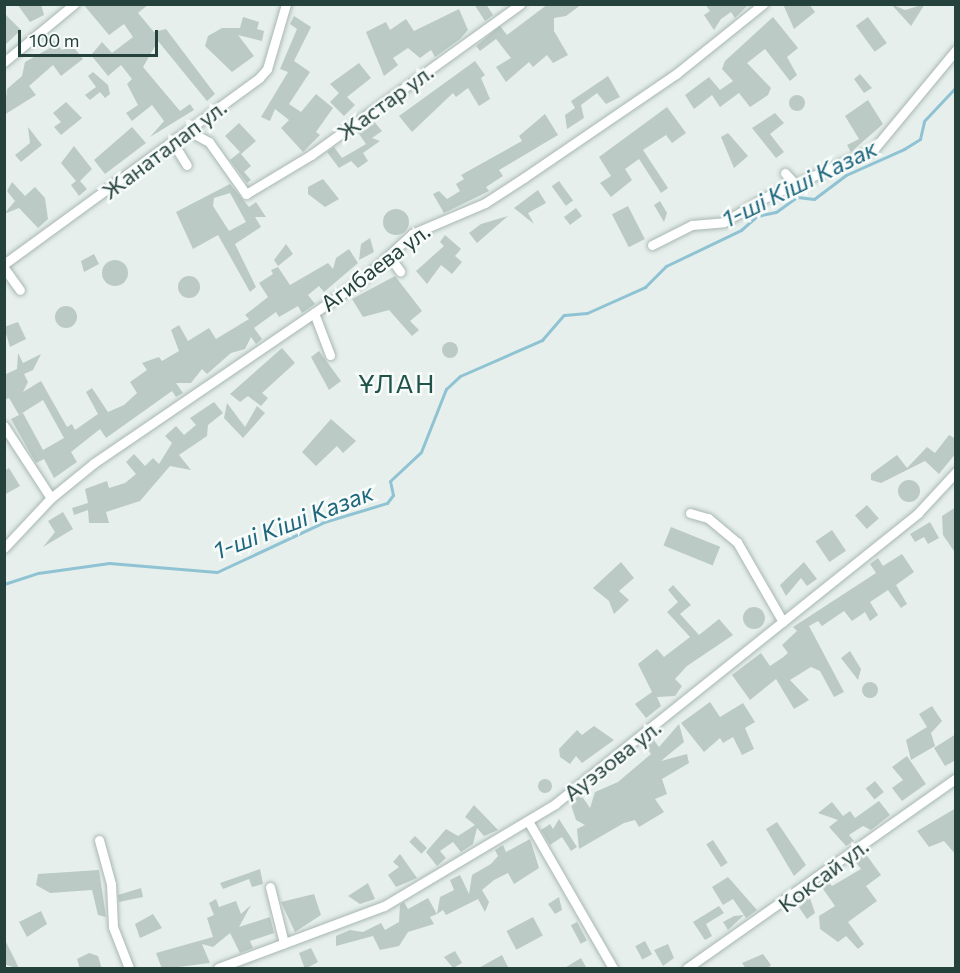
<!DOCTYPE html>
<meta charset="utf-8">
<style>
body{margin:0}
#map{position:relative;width:960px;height:973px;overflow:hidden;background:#e6efeb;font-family:Commissioner,sans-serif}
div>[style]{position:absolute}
.stream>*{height:3px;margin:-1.5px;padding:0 1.5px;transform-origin:1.5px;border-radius:1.5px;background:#8fc3d3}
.building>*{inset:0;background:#bbcac5;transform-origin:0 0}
.round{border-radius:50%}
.roads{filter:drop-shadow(0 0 2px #a8b7b3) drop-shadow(0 0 2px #a8b7b3)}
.minor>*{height:9px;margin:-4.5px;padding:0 4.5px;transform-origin:4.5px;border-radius:4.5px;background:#fff}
span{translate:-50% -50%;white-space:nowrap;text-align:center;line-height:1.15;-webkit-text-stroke:5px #f7fbf9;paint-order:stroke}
.street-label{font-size:22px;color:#24413c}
.water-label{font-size:24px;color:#1e677e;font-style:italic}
.quarter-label{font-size:26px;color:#20544b;letter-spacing:1.5px}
.frame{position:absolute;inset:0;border:6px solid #24413c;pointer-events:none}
.scale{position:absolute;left:18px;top:30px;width:140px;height:27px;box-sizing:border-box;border:3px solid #24413c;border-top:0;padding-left:8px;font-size:18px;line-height:21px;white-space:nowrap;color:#24413c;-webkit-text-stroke:4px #f7fbf9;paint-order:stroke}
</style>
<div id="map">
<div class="stream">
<i style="left:4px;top:584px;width:36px;rotate:-18deg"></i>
<i style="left:38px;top:573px;width:72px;rotate:-8deg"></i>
<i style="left:109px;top:563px;width:108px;rotate:4.8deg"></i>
<i style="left:217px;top:572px;width:118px;rotate:-25deg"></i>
<i style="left:324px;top:522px;width:66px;rotate:-16.8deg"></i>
<i style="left:387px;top:503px;width:10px;rotate:-53deg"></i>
<i style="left:393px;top:495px;width:14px;rotate:-102deg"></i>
<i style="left:390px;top:481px;width:42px;rotate:-43.1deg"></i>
<i style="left:421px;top:452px;width:68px;rotate:-68.4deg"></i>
<i style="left:446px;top:389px;width:19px;rotate:-43deg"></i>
<i style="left:460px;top:376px;width:90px;rotate:-23.7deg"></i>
<i style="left:542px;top:340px;width:33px;rotate:-49deg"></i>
<i style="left:564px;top:315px;width:23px;rotate:-5deg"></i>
<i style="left:587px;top:313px;width:64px;rotate:-24.1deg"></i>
<i style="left:645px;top:287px;width:30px;rotate:-45deg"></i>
<i style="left:666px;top:266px;width:83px;rotate:-25.6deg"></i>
<i style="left:741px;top:230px;width:21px;rotate:-41deg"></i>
<i style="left:757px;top:216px;width:19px;rotate:-12deg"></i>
<i style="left:776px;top:212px;width:26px;rotate:-36deg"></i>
<i style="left:797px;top:197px;width:17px;rotate:7deg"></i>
<i style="left:814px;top:199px;width:40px;rotate:-37deg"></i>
<i style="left:846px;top:175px;width:64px;rotate:-24.1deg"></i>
<i style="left:904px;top:149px;width:19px;rotate:-32deg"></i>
<i style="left:920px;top:139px;width:18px;rotate:-77deg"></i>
<i style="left:924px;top:121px;width:47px;rotate:-46.7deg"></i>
</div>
<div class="building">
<i style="clip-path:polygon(17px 4px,41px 4px,44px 15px,30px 22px)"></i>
<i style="clip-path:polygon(83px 4px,149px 4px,138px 13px,154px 32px,166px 29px,215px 94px,207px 101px,158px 41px,143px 67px,180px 111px,190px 104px,194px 110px,150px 137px,164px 121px,152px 105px,132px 121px,126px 113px,138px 105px,127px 84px,132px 79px,121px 65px,108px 76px,91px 55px,102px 42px,112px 53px,133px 37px,124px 24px,109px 35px)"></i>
<i style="clip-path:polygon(474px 4px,486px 4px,493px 15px,485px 21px)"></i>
<i style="clip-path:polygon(548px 4px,582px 4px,566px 16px,554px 18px,554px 31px,568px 55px,553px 63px,547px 55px,533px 67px,529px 62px,506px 82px,496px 67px,511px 58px,496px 39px,480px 51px,476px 46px,500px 26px,507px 35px)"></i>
<i style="clip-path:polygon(705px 4px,749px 4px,735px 18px,731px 12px,721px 19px,714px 30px,704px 15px,710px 11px)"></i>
<i style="clip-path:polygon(783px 4px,809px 4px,815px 12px,794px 29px)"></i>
<i style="clip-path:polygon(891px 4px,905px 10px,925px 4px,911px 26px)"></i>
<i style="clip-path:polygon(459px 9px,468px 30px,460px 39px,435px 57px,431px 50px,420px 58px,408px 48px,393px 58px,398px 65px,384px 76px,366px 32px,386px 22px,390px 30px,406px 19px,414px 31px)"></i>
<i style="clip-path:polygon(4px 13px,21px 30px,4px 46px)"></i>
<i style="clip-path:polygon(294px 16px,311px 27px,294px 61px,310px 72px,289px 104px,301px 112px,316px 94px,333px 108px,316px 132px,320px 135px,303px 152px,281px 128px,289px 120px,275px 109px,270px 121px,261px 117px,288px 72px,280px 69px,297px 29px,290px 24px)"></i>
<i style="clip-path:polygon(243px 17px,259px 22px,257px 29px,264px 31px,262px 41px,238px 35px,254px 56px,232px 72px,205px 46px,208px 36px,222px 28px,240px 28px)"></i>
<i style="clip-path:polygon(773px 17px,798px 48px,787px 57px,797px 75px,790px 81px,765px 49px,747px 63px,771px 88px,768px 95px,750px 107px,739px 93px,720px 107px,712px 95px,694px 109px,685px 95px,709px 77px,720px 90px,733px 81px,722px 69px,725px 61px)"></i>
<i style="left:868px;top:17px;width:32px;height:15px;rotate:54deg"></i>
<i style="clip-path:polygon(48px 34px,62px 50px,72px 45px,83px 59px,61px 76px,53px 65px,29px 86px,36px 95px,4px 115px,7px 89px,22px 76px,25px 62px,50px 48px,43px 38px)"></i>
<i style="clip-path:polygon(475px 61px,485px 75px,481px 78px,490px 99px,479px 106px,468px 88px,456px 97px,453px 93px,412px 132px,399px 116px)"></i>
<i style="clip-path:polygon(359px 63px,371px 78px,347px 97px,355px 105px,344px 116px,330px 102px,339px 93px,330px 84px)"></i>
<i style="clip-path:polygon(93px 72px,108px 85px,110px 94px,105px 98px,100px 92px,90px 100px,85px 95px,96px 87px,88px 76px)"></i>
<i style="clip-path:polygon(860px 74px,872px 88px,864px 93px,854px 79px)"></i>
<i style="clip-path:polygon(608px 76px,620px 97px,606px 104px,597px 93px,581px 105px,584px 118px,567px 129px,565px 115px,575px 108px,571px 101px)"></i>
<i class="round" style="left:789px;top:95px;width:16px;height:16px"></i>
<i style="clip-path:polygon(868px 100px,883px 124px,851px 152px,847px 145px,859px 139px,845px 116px)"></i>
<i style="clip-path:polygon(66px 102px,82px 118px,61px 135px,54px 127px,61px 122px,53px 113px)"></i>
<i style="clip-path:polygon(667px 107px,686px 133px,672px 143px,666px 135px,643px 150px,668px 188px,661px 193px,639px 159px,625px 169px,632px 180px,611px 197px,600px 183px,611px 176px,599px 157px)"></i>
<i style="clip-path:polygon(775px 113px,784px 123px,770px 134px,784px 152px,776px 158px,752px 128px)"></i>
<i style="clip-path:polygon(545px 114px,558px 135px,499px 170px,503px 176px,486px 187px,489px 191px,444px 213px,433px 194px,439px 191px,447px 199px,460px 191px,456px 184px,464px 179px,461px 175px,522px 141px,519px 136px)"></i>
<i style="clip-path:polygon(372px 119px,382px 131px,372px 138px,380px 141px,363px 153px,368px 161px,358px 168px,351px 161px,339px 168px,327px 152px,334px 147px,342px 158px,366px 144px,357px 131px)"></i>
<i style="clip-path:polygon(239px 123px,256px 141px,241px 154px,251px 166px,244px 172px,251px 180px,247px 183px,230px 160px,240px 152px,225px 136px)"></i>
<i style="clip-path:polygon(28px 127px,42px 145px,21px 162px,15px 155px,30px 143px)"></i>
<i style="clip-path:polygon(132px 127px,146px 143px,105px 174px,94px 160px)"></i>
<i style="clip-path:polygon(728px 133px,748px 156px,734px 168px,721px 137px)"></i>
<i style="clip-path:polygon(74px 146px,92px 169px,80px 181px,87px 189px,79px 196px,71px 185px,76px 181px,61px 163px)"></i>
<i style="clip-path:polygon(323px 179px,339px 199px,325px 207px,308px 194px,308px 187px)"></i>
<i style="left:559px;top:181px;width:24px;height:9px;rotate:54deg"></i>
<i style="clip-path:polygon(12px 182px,25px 196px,35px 187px,45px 198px,48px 219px,38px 228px,19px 208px,4px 214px,15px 201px,7px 191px)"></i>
<i style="clip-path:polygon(evenodd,230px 184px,249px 207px,256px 202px,266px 217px,255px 217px,261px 227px,235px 244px,256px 287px,250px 292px,218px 235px,193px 249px,176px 212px,230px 184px,230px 193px,246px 222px,229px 231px,213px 206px,214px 198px,230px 193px)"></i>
<i style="clip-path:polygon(538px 190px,546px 203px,528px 213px,534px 224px,514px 208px)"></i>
<i style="clip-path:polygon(660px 201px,667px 213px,664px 222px,654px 205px)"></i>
<i style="left:628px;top:206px;width:37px;height:18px;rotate:63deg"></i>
<i style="left:576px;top:208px;width:10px;height:15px;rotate:53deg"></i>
<i class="round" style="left:383px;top:209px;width:26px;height:26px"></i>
<i style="clip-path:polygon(508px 216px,477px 243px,469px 233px,481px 224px)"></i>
<i style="clip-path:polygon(445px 235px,461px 249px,455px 256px,462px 262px,452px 274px,441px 265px,427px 284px,416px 271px,444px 246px,440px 242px)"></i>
<i style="clip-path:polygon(370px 238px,374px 252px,359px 260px,361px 244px)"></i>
<i style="clip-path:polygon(286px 244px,293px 254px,278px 266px,274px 260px)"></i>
<i style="clip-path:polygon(349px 249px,358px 263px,324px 292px,319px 286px,308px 295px,315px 304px,302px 313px,298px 306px,279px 317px,276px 312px,254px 328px,262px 339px,256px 344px,251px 337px,245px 349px,231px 353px,207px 374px,202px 369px,191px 383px,176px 383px,183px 393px,176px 397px,172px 391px,106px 438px,100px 429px,71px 452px,77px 462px,54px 478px,44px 459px,36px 463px,11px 419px,23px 413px,43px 450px,64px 438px,43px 400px,19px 415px,9px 398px,4px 400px,4px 375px,17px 369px,18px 353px,23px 363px,41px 354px,33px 370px,24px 374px,28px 382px,23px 392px,41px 381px,67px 427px,72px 424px,75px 430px,98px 414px,86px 392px,92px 388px,108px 412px,124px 405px,137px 393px,130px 382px,147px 370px,142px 363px,159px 357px,162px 361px,179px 351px,171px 330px,179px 325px,188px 341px,209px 328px,216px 339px,249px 319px,245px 315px,268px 297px,259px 283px,273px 274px,271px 270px,278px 267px,290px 285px,328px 263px,333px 269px,336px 258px)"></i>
<i style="clip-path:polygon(94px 254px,99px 264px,84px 272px,81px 261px)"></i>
<i class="round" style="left:102px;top:260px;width:26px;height:26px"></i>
<i style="clip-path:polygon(395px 276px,422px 311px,410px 321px,419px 330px,412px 336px,389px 310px,363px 317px,352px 299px)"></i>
<i class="round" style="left:178px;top:276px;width:22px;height:22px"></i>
<i class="round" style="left:55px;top:306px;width:22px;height:22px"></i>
<i style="clip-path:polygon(18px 322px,26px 339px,10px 347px,4px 327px)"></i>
<i class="round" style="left:442px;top:342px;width:16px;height:16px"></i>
<i style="clip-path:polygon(282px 348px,295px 363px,262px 393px,268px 398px,261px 406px,248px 396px,240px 402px,230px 394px)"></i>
<i style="clip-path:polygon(319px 351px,341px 381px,329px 390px,311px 357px)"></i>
<i style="clip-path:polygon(214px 402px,223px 413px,208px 425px,207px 436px,179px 455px,191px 470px,170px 466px,140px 501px,106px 512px,109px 523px,89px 523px,88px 510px,74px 515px,72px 508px,88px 503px,85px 489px,107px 481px,109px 488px,125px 483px,136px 474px,126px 462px,134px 454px,145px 466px,153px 458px,159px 464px,172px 443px,165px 436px,176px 426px,184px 435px,196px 425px,190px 418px)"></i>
<i style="clip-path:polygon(227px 403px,245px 427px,257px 406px,265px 413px,243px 438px,224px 418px)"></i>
<i style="clip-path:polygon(331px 419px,356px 441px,343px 453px,337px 446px,316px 466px,302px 452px)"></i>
<i style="clip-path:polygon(949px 435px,956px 439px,956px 453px,939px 474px,925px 461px,881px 483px,871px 480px,871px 474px,897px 455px,907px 468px,927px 447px,935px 453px)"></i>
<i style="clip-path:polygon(9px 468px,20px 486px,4px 495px,4px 471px)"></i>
<i class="round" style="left:898px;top:480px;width:22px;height:22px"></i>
<i style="left:867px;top:505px;width:18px;height:16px;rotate:49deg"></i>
<i style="clip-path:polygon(956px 507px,956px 554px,943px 535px,942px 516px)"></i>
<i style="clip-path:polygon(63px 512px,73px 529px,43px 547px,55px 532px,48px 521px)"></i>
<i style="clip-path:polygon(930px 522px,939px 538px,928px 544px,924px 537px,915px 542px,910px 534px)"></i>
<i style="left:671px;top:527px;width:53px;height:20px;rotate:22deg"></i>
<i style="left:832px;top:530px;width:25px;height:20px;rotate:56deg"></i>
<i style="clip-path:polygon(902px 554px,914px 572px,896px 585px,907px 604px,901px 608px,888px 590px,870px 602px,878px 615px,870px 621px,865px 612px,852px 621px,844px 611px,822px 626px,818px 621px,809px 626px,844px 692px,834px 697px,820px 671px,811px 667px,790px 680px,809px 700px,794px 709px,776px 679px,750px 700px,732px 675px,761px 653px,770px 666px,782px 658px,788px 653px,782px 645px,797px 631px,793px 627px,876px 573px,870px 564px,878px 558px,883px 566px)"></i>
<i style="clip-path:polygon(621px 562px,634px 578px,619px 591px,629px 600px,614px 614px,609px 601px,593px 588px)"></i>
<i style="clip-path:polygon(804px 562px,817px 579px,807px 586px,801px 578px,786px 596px,780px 585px)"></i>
<i style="clip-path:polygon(673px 585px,691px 605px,680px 614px,699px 635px,719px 619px,733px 635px,687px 666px,675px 679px,682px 686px,675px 696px,657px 697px,661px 706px,646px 718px,635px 704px,652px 692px,638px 664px,657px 649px,664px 657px,690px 637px,667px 612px,678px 602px,668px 590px)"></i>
<i class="round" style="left:743px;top:607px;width:22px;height:22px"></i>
<i style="clip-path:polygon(850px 651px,861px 669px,858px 680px,841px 658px)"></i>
<i class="round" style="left:862px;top:682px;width:16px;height:16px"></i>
<i style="clip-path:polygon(710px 702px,720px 717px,743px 703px,755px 722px,745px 728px,754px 749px,742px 755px,733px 737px,723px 743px,720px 738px,704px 752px,681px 723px)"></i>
<i style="clip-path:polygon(932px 706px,942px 721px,931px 733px,935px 746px,911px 760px,906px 740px,927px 727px,919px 714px)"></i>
<i style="clip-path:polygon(679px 724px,684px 742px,661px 761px,687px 754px,689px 763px,662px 779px,667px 794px,655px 799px,664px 812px,639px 827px,635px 820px,624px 823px,579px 849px,577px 829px,585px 825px,576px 820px,570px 802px,581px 795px,590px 808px,595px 792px,618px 782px,651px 754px,645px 745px,653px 739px,659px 747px)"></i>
<i style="clip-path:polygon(594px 726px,614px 740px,582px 763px,576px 756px,570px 764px,560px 757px,559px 749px,577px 730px,582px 735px)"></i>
<i style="clip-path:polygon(956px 734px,956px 760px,945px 766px,934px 748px)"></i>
<i style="clip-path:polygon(907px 756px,926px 784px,902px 801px,892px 788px,903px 780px,892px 767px)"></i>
<i class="round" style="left:538px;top:779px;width:14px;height:14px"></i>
<i style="left:875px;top:781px;width:14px;height:12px;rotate:51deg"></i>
<i style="clip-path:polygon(879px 801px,890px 815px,871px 830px,863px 826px,849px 835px,854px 841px,846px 846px,829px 827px,838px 820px,818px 813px,832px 802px,843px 816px,850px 811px,855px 818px)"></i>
<i style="clip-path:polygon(474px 805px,498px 830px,484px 836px,477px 828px,473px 844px,461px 852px,453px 842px,440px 851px,446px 858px,437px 866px,426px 852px,446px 829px,458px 836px,475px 825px,465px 817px)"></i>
<i style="clip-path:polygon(956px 808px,956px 855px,944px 841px,929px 847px,917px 831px)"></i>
<i style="clip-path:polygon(559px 819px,577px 847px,571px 851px,562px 837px,550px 845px,541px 830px,550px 824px,553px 829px)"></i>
<i style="clip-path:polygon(777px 822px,806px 865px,794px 876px,766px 829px)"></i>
<i style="left:415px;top:836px;width:17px;height:8px;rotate:45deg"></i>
<i style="clip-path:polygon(530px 839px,539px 868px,514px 884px,508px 873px,494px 880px,482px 890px,489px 902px,485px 912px,478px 899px,446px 915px,443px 910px,437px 914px,440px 897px,454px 890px,450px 880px,460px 875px,469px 894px,472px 875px,491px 864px,498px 856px,495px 850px,503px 845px,506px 852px)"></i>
<i style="left:713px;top:840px;width:27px;height:8px;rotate:57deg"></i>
<i style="clip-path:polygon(865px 853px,881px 875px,866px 886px,877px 901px,848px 922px,864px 944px,858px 949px,846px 936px,838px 942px,820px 929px,819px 916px,835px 906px,821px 886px,828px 881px,832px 886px,861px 869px,855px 861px)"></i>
<i style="clip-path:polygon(400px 854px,417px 878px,396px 887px,388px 875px,399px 867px,393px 862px)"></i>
<i style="clip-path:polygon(260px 869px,263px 884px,252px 887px,249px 879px,223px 889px,220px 883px)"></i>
<i style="clip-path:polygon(99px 870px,106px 917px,98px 915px,92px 890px,50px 893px,36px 885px,38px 874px)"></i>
<i style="clip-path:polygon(728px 877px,757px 910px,746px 918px,733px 899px,723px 905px,712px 887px)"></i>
<i style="clip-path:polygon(368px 883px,375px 899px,360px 904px,348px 896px)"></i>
<i style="clip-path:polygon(141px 888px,143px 897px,119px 902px,118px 895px)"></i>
<i style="clip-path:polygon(314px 894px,321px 915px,295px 932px,281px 902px)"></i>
<i style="clip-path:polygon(809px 895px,815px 913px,807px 919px,796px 903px)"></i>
<i style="clip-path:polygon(559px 897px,562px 910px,555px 914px,548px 904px)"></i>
<i style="clip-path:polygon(428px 898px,437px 914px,430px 917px,434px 924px,408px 932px,399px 946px,380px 950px,373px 936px,336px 946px,336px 936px,350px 930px,363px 932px,381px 923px,385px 930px,399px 922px,400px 905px,404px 902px,408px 909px)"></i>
<i style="clip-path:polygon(216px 899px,219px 907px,236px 901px,241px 914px,251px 905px,239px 927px,270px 917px,274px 933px,250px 941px,253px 948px,240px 953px,230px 933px,213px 947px,202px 944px,210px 963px,162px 969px,156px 953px,213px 937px,207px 918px,214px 915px,209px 903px)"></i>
<i style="clip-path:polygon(719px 906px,724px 913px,706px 924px,712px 936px,705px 940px,693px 922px)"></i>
<i style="clip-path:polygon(41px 911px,47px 924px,27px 937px,19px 922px)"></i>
<i style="clip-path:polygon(153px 914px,162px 928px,140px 938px,135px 924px)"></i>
<i style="clip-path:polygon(744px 915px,728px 930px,723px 922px,734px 916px)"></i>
<i style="left:533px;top:917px;width:21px;height:30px;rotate:62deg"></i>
<i style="left:577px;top:922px;width:21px;height:7px;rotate:62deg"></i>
<i style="clip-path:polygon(4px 938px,16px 962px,19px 969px,4px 964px)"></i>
<i style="left:645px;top:941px;width:15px;height:11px;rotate:62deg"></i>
<i style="clip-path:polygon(668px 944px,674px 958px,663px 966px,654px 950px)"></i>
<i style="clip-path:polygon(311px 948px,318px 962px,305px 969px,299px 953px)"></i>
<i style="clip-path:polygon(455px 951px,462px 963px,453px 968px,444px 957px)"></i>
<i style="clip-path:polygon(89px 953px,98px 956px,102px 969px,80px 969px,77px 959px)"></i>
<i style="clip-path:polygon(763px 954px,771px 965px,767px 969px,746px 969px,742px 963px)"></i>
<i style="clip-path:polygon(502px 955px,509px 969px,477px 969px)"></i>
<i style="clip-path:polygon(581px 958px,587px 969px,563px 969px)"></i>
</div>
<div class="roads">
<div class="minor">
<i style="left:4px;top:62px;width:91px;rotate:-39.6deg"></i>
<i style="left:189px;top:131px;width:23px;rotate:29deg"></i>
<i style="left:209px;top:142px;width:64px;rotate:54.6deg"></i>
<i style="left:246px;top:194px;width:76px;rotate:-31deg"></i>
<i style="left:311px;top:155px;width:258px;rotate:-35.8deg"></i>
<i style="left:173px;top:143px;width:26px;rotate:58deg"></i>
<i style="left:785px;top:173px;width:16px;rotate:47deg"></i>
<i style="left:652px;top:245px;width:45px;rotate:-26.6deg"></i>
<i style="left:692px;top:225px;width:32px;rotate:-5deg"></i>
<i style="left:724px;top:222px;width:49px;rotate:-30.8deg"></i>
<i style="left:766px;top:197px;width:118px;rotate:-24deg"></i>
<i style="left:874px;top:149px;width:129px;rotate:-50.4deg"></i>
<i style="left:389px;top:256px;width:19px;rotate:54deg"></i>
<i style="left:4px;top:264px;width:316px;rotate:-36.1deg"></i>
<i style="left:259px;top:78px;width:12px;rotate:-48deg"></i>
<i style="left:267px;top:69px;width:68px;rotate:-73.7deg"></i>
<i style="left:4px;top:268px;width:27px;rotate:54deg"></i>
<i style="left:314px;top:313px;width:45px;rotate:69.1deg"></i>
<i style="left:4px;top:426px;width:86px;rotate:56.9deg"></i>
<i style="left:690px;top:513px;width:19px;rotate:16deg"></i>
<i style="left:708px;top:518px;width:38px;rotate:40deg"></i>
<i style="left:737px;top:542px;width:92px;rotate:60.1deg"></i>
<i style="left:4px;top:548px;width:69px;rotate:-46.8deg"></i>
<i style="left:51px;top:498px;width:55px;rotate:-39.1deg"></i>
<i style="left:94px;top:463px;width:325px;rotate:-34.3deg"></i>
<i style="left:362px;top:280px;width:68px;rotate:-42.6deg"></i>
<i style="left:412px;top:234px;width:79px;rotate:-23deg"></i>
<i style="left:485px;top:203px;width:48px;rotate:-33deg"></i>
<i style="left:525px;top:177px;width:183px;rotate:-34.3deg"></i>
<i style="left:676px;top:74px;width:112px;rotate:-38.8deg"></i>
<i style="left:528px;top:821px;width:170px;rotate:60deg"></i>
<i style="left:99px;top:840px;width:46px;rotate:74.7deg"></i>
<i style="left:111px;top:884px;width:43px;rotate:87.3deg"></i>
<i style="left:113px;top:927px;width:44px;rotate:68.7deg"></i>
<i style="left:270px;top:887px;width:58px;rotate:76deg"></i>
<i style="left:218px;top:968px;width:177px;rotate:-20.5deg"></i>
<i style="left:384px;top:906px;width:199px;rotate:-30.8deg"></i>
<i style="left:555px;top:804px;width:465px;rotate:-38.7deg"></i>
<i style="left:918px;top:513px;width:56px;rotate:-47.2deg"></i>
<i style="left:687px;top:968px;width:329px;rotate:-35.2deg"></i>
</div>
</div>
<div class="street-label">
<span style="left:385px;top:102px;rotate:-36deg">Жастар ул.</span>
<span style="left:164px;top:149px;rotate:-37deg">Жанаталап ул.</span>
<span style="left:375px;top:267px;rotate:-37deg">Агибаева ул.</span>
<span style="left:612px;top:760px;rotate:-38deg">Ауэзова ул.</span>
<span style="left:823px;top:875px;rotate:-37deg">Коксай ул.</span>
</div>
<div class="water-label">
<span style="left:799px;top:183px;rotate:-26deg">1-ші Кіші Казак</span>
<span style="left:293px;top:521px;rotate:-21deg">1-ші Кіші Казак</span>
</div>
<div class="quarter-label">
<span style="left:397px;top:383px">ҰЛАН</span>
</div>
<div class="frame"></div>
<div class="scale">100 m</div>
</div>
